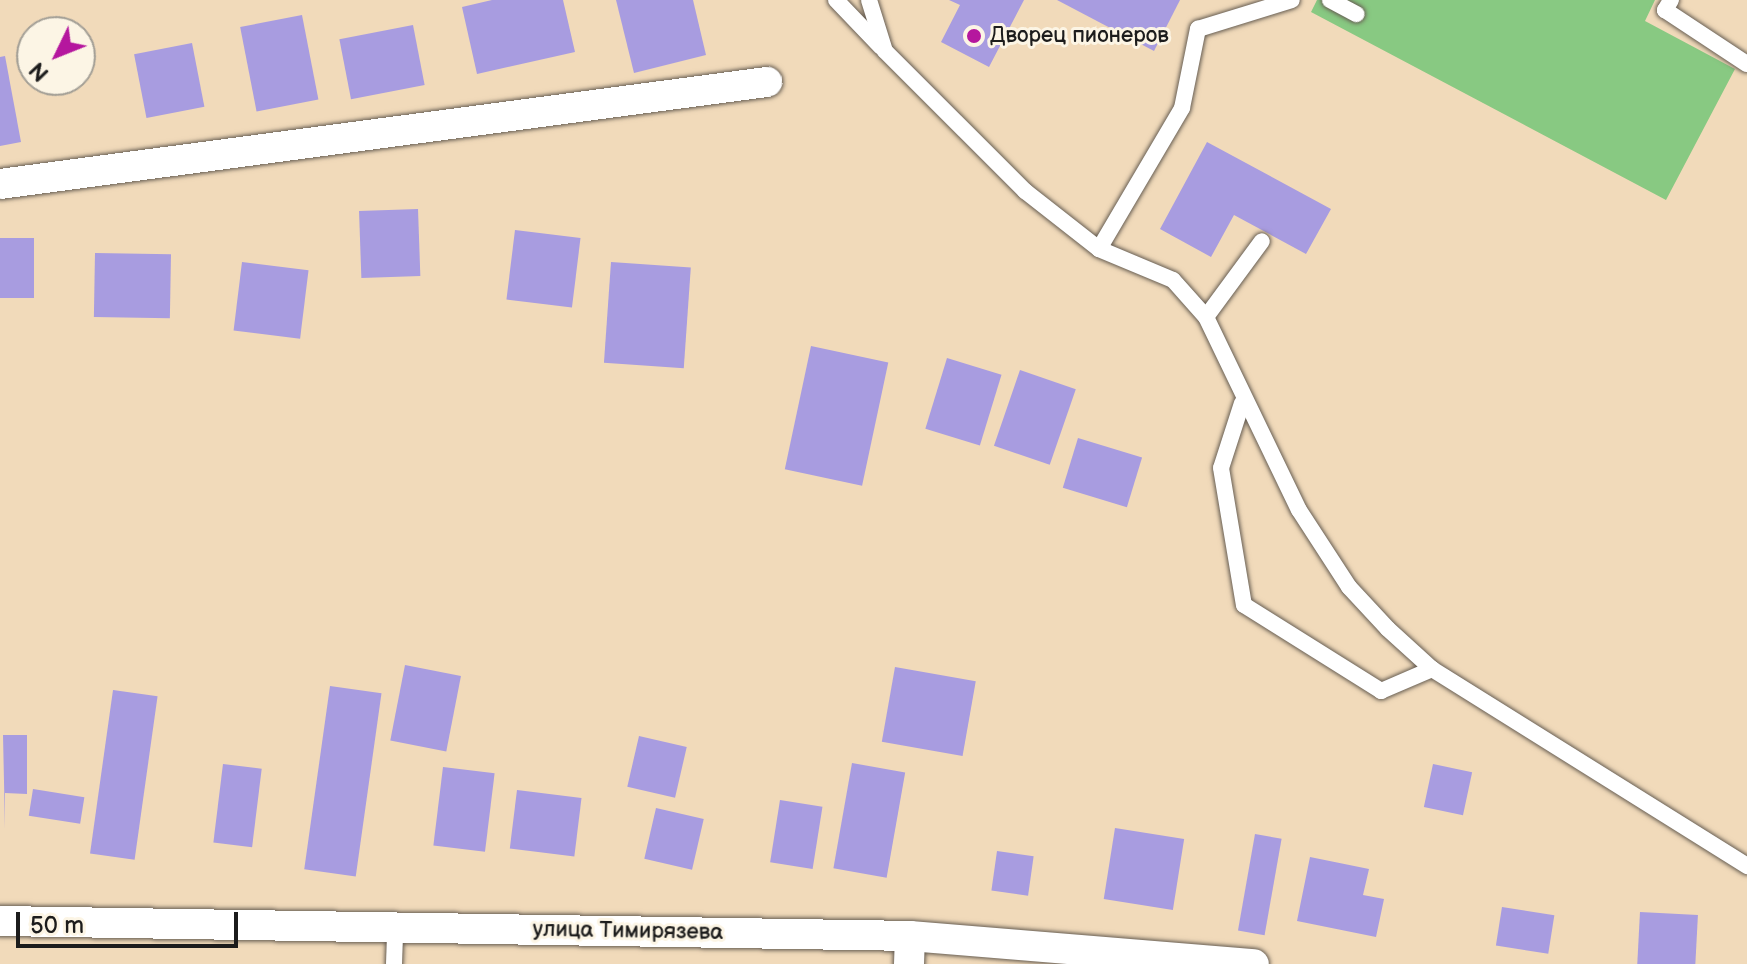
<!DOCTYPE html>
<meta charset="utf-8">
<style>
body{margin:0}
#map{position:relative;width:1747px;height:964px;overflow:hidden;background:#f1daba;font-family:"Balsamiq Sans",sans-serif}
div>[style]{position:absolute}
.green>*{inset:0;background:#88c982}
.building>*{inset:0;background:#a89ce0;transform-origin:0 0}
.roads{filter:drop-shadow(0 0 2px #675e53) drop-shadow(0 0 2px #675e53)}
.lane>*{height:16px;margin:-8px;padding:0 8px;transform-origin:8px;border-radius:8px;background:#fff}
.street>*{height:30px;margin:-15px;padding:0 15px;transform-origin:15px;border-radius:15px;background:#fff}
.dots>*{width:22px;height:22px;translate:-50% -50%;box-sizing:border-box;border:4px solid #fcf5e5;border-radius:50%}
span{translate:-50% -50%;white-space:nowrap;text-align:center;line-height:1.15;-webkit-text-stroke:6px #fcf5e5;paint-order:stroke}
.poi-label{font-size:22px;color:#1c1c1c}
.left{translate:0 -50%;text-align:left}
.street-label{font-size:22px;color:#1c1c1c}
.north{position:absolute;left:16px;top:16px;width:80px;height:80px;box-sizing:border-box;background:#fcf5e5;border:2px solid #a29e95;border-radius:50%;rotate:227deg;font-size:22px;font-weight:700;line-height:32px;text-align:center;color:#1c1c1c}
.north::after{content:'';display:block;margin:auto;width:28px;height:36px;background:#b5179e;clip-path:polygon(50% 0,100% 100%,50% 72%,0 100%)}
.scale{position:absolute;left:16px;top:912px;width:222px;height:36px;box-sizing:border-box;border:4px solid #1c1c1c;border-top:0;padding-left:10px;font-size:24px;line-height:28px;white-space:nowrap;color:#1c1c1c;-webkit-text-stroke:6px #fcf5e5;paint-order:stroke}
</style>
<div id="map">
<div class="green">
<i style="clip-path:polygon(1317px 0,1655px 0,1645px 21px,1735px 69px,1666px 200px,1311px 12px)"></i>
</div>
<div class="building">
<i style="clip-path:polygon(492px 0,563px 0,575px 52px,477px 74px,462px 7px)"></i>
<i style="clip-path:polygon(616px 0,693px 0,706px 55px,634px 73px)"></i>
<i style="clip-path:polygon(949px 0,1024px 0,989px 67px,941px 42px,960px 5px)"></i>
<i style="clip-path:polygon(1057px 0,1180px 0,1154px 51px)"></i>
<i style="left:302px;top:15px;width:86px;height:63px;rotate:79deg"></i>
<i style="left:413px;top:25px;width:61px;height:75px;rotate:79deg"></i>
<i style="left:192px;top:43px;width:65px;height:59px;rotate:79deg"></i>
<i style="clip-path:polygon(5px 56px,21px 142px,0 146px,0 57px)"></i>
<i style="clip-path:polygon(1207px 142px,1331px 209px,1306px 254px,1234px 215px,1211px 257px,1160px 229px)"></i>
<i style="left:418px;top:209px;width:67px;height:59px;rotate:88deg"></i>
<i style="left:515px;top:230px;width:66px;height:70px;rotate:7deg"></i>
<i style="left:0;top:238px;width:34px;height:60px"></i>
<i style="left:95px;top:253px;width:76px;height:64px;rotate:1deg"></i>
<i style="left:242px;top:262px;width:67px;height:69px;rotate:7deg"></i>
<i style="left:611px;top:262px;width:80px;height:101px;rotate:4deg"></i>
<i style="left:811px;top:346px;width:79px;height:126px;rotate:12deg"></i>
<i style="left:947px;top:358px;width:57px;height:74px;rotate:17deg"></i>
<i style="left:1020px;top:370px;width:59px;height:80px;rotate:19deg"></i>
<i style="left:1078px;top:438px;width:67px;height:52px;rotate:17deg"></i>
<i style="left:405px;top:665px;width:57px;height:77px;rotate:11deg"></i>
<i style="left:895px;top:667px;width:82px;height:76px;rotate:10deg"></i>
<i style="left:330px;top:686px;width:52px;height:185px;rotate:8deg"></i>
<i style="left:113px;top:690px;width:45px;height:165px;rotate:8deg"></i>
<i style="clip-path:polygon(3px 735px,27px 735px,27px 794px,5px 793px,5px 829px)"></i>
<i style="left:639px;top:736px;width:49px;height:52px;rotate:13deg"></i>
<i style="left:852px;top:763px;width:54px;height:107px;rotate:10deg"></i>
<i style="left:223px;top:764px;width:39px;height:79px;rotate:7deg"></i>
<i style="left:1433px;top:764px;width:40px;height:44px;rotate:12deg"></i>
<i style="left:443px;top:767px;width:52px;height:79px;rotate:7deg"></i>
<i style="left:33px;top:789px;width:52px;height:27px;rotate:9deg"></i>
<i style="left:517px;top:790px;width:65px;height:59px;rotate:7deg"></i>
<i style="left:780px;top:800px;width:43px;height:63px;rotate:9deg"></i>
<i style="left:656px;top:808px;width:49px;height:52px;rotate:13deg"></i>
<i style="left:1115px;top:828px;width:70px;height:72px;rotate:9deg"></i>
<i style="left:1255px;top:834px;width:27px;height:98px;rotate:10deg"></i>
<i style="left:997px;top:851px;width:37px;height:40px;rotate:8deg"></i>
<i style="clip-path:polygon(1310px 857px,1369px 869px,1363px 895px,1384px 899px,1376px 937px,1297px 921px)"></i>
<i style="left:1502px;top:907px;width:53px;height:39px;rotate:9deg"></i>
<i style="left:1640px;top:912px;width:58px;height:52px;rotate:3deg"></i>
</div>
<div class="roads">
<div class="lane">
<i style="left:836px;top:0;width:65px;rotate:46.2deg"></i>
<i style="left:869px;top:0;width:53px;rotate:72.6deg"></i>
<i style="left:885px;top:51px;width:198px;rotate:45deg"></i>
<i style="left:1025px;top:191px;width:94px;rotate:38.1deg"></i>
<i style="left:1099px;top:249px;width:80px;rotate:22.7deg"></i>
<i style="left:1173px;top:280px;width:50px;rotate:48.3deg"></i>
<i style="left:1206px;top:317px;width:214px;rotate:64.3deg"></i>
<i style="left:1299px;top:510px;width:92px;rotate:57deg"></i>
<i style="left:1349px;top:587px;width:57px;rotate:47.1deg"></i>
<i style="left:1388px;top:629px;width:59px;rotate:42.3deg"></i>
<i style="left:1432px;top:669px;width:372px;rotate:32deg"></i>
<i style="left:1330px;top:0;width:30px;rotate:28deg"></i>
<i style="left:1671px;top:0;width:12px;rotate:121deg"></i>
<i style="left:1665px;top:10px;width:98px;rotate:33.4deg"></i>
<i style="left:1099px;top:249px;width:164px;rotate:-59.5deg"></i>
<i style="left:1182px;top:108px;width:81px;rotate:-78.6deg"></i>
<i style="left:1198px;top:29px;width:98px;rotate:-17.1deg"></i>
<i style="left:1206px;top:317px;width:94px;rotate:-53.6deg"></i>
<i style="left:1242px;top:403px;width:68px;rotate:107.9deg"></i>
<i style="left:1221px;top:468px;width:139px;rotate:80.5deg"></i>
<i style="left:1244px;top:605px;width:162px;rotate:32.1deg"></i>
<i style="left:1381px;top:691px;width:56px;rotate:-23.3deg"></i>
<i style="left:394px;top:964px;width:37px;rotate:-88deg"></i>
</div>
<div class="street">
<i style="left:0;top:184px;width:774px;rotate:-7.58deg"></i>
<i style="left:0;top:921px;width:910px;rotate:0.94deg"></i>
<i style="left:910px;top:936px;width:345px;rotate:4.7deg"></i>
<i style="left:909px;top:964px;width:28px;rotate:-88deg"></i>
</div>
</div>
<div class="dots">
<i style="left:974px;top:36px;background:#b5179e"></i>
</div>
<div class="poi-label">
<span class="left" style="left:990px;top:36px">Дворец пионеров</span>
</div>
<div class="street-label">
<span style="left:628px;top:931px;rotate:1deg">улица Тимирязева</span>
</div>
<div class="north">N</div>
<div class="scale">50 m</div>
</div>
